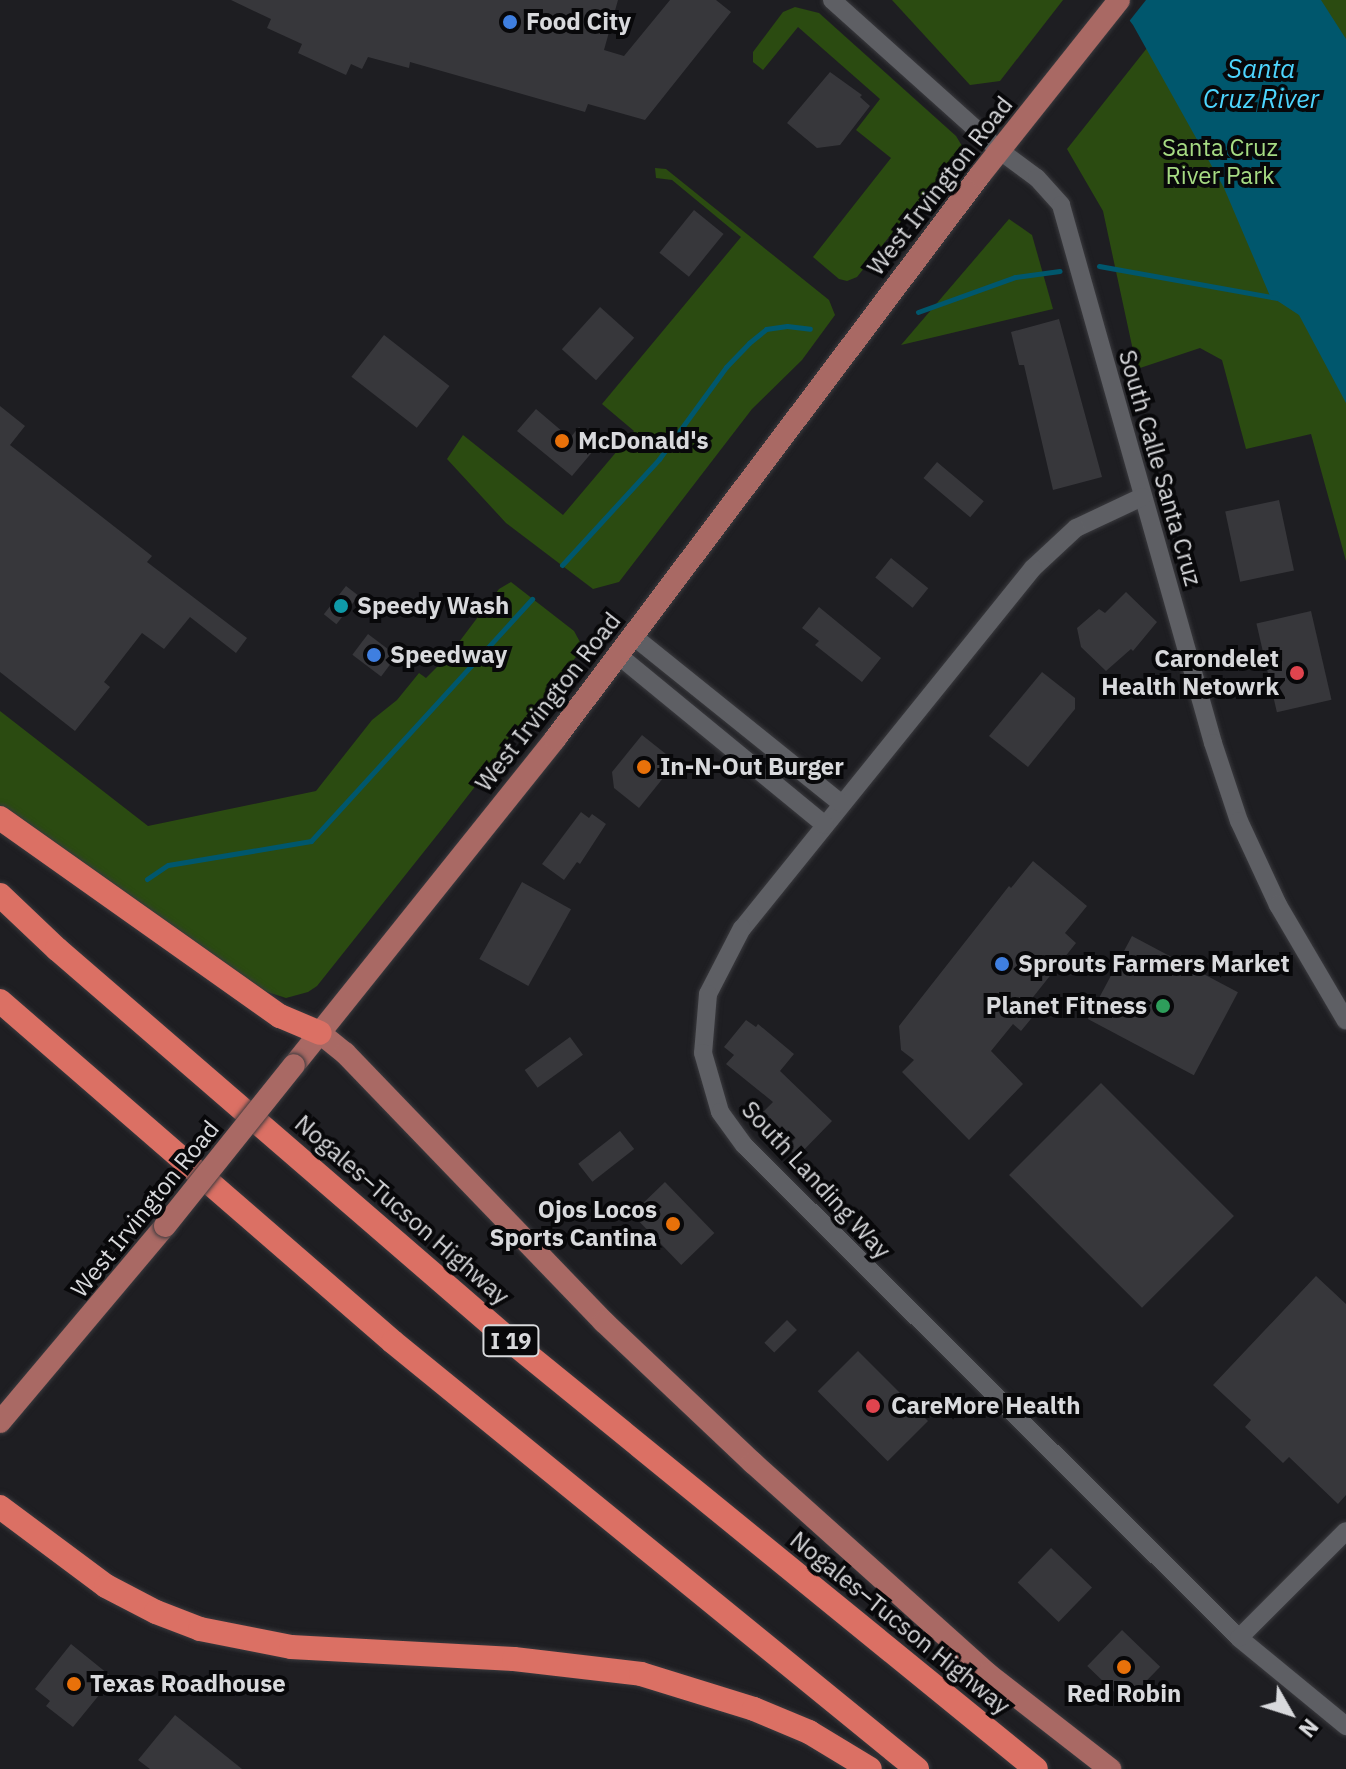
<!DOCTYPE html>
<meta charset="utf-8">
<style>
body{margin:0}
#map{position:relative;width:1346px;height:1769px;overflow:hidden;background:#1e1e22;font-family:"IBM Plex Sans",sans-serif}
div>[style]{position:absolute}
.green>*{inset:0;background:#2b4b11}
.water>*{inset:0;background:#00576d}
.pier>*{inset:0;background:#1e1e22}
.stream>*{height:5px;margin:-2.5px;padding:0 2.5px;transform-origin:2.5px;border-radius:2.5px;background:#00576d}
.building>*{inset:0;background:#37373b;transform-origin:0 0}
.roads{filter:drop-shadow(0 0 2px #3a3a3e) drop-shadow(0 0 2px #3a3a3e)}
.minor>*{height:18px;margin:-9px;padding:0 9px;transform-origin:9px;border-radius:9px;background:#5e5f64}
.major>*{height:22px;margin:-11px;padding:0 11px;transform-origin:11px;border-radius:11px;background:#a96964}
.highway>*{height:24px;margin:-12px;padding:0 12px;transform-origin:12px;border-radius:12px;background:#db7064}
.bridges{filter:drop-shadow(0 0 2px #3a3a3e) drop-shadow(0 0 2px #3a3a3e)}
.major-bridge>*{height:22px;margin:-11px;padding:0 11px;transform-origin:11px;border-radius:11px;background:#a96964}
.dots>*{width:22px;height:22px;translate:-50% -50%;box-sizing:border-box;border:4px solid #08080a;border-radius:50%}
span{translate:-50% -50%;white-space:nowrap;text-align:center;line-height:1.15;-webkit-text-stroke:8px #08080a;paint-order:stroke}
.shield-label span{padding:2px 6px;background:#08080a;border:2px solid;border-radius:6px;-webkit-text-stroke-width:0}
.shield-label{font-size:22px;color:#d8d9dc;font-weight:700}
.poi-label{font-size:24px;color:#d8d9dc;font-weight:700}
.left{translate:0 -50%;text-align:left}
.right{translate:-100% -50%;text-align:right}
.park-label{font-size:24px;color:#a6db83}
.street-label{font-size:24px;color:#d8d9dc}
.water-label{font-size:26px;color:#4dd5fe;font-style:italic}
.north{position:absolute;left:1250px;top:1673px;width:80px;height:80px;-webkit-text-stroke:6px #08080a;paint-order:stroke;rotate:129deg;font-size:22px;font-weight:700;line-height:32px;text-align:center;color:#d8d9dc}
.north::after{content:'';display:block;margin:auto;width:28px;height:36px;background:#d8d9dc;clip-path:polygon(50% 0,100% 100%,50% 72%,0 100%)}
</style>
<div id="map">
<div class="green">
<i style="clip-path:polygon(892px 0,1063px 0,1000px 81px,970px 85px)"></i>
<i style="clip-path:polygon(1185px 0,1346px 0,1346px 561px,1311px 434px,1246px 449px,1222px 360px,1200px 348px,1137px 369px,1103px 211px,1067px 149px)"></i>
<i style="clip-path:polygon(795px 7px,819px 13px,956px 136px,962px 146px,959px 165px,905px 217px,857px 277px,847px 281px,839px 279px,813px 257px,891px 158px,856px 130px,880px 99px,798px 27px,763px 70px,753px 62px,753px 52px,783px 12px)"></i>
<i style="clip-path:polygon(655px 168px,666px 169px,829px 300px,835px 315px,802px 360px,752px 409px,619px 582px,593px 589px,506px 523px,447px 459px,463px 435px,563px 515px,634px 431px,602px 404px,741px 237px,672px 180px,656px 178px)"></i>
<i style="clip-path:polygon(1009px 219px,1032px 235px,1053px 309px,901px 345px)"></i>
<i style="clip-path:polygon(511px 582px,574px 631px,580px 642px,579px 653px,442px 829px,317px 986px,308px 992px,286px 998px,261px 990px,0 806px,0 711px,148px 826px,316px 791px,372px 720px,397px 700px,419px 673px,426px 678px,450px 654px,499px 589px)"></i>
</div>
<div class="water">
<i style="clip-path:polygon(1114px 0,1321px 0,1346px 39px,1346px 403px,1299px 315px,1270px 296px,1224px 188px,1133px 25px)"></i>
</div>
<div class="pier">
<i style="clip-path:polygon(1110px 0,1146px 0,1127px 24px)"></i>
</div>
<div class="stream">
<i style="left:1099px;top:266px;width:180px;rotate:10.2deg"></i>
<i style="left:918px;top:312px;width:103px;rotate:-19.8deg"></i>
<i style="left:1015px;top:277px;width:45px;rotate:-7.6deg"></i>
<i style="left:562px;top:565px;width:144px;rotate:-47.5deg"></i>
<i style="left:659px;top:459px;width:114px;rotate:-53.9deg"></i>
<i style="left:726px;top:367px;width:33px;rotate:-46deg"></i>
<i style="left:749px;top:343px;width:22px;rotate:-39deg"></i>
<i style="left:766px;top:329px;width:21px;rotate:-8deg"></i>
<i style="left:787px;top:326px;width:23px;rotate:7deg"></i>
<i style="left:147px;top:879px;width:25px;rotate:-34deg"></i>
<i style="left:168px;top:865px;width:145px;rotate:-9.5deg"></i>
<i style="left:311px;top:841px;width:328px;rotate:-47.6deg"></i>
</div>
<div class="building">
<i style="clip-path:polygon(231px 0,618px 0,604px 50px,624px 56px,670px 0,716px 0,731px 12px,645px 120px,588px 104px,585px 112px,410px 62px,409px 68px,368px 57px,362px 69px,351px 64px,346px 75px,298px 53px,302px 44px,267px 28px,271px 19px)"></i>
<i style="clip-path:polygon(830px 72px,862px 95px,860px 97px,870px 106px,840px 145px,817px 148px,787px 123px)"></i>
<i style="left:694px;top:210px;width:38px;height:55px;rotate:39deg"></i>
<i style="left:600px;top:307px;width:46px;height:57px;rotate:42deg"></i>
<i style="clip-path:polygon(1059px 319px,1102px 477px,1053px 490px,1024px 365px,1019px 365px,1011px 332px)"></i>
<i style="left:384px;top:335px;width:83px;height:53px;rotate:38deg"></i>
<i style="clip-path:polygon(0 406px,25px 426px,10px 445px,152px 556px,147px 562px,247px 638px,236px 653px,190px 617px,164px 649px,142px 633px,104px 682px,110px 687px,75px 731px,0 672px)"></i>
<i style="clip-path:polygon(536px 409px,570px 438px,579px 427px,599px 444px,572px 476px,517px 431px)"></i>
<i style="left:937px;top:462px;width:61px;height:21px;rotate:40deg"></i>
<i style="left:1279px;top:500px;width:72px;height:55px;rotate:78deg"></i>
<i style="left:891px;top:558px;width:48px;height:25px;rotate:39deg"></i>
<i style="left:346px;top:586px;width:16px;height:36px;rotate:38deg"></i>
<i style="clip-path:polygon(1126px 592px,1157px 622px,1133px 651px,1131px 649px,1106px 671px,1081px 647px,1077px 628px,1099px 609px,1105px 613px)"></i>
<i style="clip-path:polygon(819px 607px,881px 658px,862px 682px,815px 645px,819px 641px,802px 628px)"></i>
<i style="left:1311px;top:611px;width:91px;height:56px;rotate:77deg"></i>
<i style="left:368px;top:634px;width:36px;height:26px;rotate:37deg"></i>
<i style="clip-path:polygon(1042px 672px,1075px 698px,1075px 709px,1028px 767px,989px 736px)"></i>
<i style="clip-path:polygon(642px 735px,676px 762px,639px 808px,614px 788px,612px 772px)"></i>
<i style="clip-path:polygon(581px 812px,589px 818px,592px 814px,606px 824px,580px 864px,577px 862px,564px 880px,542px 864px)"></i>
<i style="clip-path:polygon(1033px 861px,1087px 906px,1065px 933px,1076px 943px,1026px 1006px,1035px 1014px,1021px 1031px,1013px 1024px,991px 1051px,1023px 1084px,969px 1140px,902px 1072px,914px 1060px,901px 1050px,899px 1026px,1009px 886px,1011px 888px)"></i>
<i style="left:522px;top:882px;width:56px;height:88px;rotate:29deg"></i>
<i style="left:1132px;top:936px;width:120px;height:94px;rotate:28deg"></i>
<i style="clip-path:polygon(746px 1020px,756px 1027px,758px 1024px,794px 1054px,780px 1071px,832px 1121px,797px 1157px,757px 1118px,773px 1102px,726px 1064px,734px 1055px,724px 1047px)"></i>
<i style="left:570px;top:1037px;width:22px;height:56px;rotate:54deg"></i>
<i style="left:1101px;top:1083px;width:188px;height:130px;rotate:45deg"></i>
<i style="left:620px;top:1131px;width:23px;height:53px;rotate:52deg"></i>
<i style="left:665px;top:1182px;width:71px;height:46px;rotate:46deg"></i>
<i style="clip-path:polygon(1316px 1276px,1346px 1304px,1346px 1495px,1338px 1504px,1289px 1457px,1283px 1463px,1245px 1427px,1251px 1420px,1213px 1385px)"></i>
<i style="left:787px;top:1320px;width:14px;height:32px;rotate:45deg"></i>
<i style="left:858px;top:1351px;width:99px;height:57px;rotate:45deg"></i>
<i style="left:1051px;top:1548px;width:57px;height:48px;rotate:44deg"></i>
<i style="left:1122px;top:1630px;width:53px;height:50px;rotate:44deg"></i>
<i style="clip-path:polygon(71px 1644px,113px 1678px,73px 1727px,46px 1706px,50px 1701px,35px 1689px)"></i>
<i style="clip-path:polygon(175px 1715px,242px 1769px,150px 1769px,138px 1760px)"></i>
</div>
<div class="roads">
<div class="minor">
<i style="left:832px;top:0;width:224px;rotate:41.9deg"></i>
<i style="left:999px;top:150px;width:47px;rotate:36.4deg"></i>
<i style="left:1037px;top:178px;width:36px;rotate:48deg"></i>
<i style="left:1061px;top:205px;width:559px;rotate:74.22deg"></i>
<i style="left:1213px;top:743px;width:82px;rotate:71.6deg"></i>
<i style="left:1239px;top:821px;width:93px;rotate:65.1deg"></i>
<i style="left:1278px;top:905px;width:134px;rotate:59.6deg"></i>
<i style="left:1142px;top:497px;width:73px;rotate:154.8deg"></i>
<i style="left:1076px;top:528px;width:59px;rotate:137.1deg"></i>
<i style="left:1033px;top:568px;width:463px;rotate:128.9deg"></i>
<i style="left:742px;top:928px;width:74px;rotate:117.3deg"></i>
<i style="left:708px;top:994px;width:59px;rotate:94.8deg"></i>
<i style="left:703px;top:1053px;width:61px;rotate:73.9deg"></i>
<i style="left:720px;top:1112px;width:41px;rotate:54deg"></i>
<i style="left:744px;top:1145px;width:699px;rotate:44.88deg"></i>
<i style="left:1239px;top:1638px;width:139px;rotate:39.4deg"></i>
<i style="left:633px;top:636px;width:268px;rotate:38.8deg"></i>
<i style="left:618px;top:655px;width:268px;rotate:39.4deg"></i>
<i style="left:1239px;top:1638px;width:151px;rotate:-45deg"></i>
</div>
<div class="major">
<i style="left:320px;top:1033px;width:32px;rotate:39deg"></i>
<i style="left:345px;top:1053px;width:373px;rotate:46.1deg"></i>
<i style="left:604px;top:1322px;width:205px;rotate:43.4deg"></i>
<i style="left:753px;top:1463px;width:316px;rotate:41.9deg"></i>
<i style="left:988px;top:1674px;width:155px;rotate:37.9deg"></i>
<i style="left:294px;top:1065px;width:418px;rotate:-51.3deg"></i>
<i style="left:555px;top:739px;width:706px;rotate:-53deg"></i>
<i style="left:980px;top:175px;width:223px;rotate:-51.5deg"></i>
<i style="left:0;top:1422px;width:256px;rotate:-49.9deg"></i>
</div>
<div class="highway">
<i style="left:0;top:818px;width:343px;rotate:35.3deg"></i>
<i style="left:280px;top:1016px;width:43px;rotate:23deg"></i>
<i style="left:0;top:895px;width:79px;rotate:43.5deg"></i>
<i style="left:57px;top:949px;width:595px;rotate:40.84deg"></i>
<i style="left:507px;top:1338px;width:682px;rotate:39.17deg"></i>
<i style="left:0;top:1001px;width:520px;rotate:40.95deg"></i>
<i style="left:393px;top:1342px;width:676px;rotate:39.18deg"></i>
<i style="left:0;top:1507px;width:132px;rotate:36.7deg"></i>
<i style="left:106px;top:1586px;width:56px;rotate:27.5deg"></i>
<i style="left:156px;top:1612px;width:47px;rotate:21.1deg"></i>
<i style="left:200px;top:1629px;width:93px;rotate:11.2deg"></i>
<i style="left:291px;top:1647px;width:223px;rotate:3.1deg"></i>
<i style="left:514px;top:1659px;width:128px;rotate:6.7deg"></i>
<i style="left:641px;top:1674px;width:118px;rotate:17.2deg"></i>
<i style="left:754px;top:1709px;width:60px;rotate:22.7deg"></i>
<i style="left:809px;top:1732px;width:71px;rotate:31.2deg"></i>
</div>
</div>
<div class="bridges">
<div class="major-bridge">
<i style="left:165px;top:1226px;width:206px;rotate:-51.3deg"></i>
</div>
</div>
<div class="dots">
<i style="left:510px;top:22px;background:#3f7fe0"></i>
<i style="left:562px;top:441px;background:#e8710a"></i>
<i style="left:341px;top:606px;background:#0f9aa8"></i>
<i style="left:374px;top:655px;background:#3f7fe0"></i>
<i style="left:1297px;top:673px;background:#e0444e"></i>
<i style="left:644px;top:767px;background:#e8710a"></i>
<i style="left:1002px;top:964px;background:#3f7fe0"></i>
<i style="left:1163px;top:1006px;background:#2e9e5b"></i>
<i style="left:673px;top:1224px;background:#e8710a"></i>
<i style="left:873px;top:1406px;background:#e0444e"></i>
<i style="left:1124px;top:1667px;background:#e8710a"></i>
<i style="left:74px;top:1684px;background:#e8710a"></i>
</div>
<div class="shield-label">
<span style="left:511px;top:1341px">I 19</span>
</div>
<div class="poi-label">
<span class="left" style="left:526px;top:22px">Food City</span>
<span class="left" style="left:578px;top:441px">McDonald's</span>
<span class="left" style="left:357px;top:606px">Speedy Wash</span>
<span class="left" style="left:390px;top:655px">Speedway</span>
<span class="right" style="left:1279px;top:673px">Carondelet<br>Health Netowrk</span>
<span class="left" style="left:660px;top:767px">In-N-Out Burger</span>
<span class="left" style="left:1018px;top:964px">Sprouts Farmers Market</span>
<span class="right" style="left:1147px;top:1006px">Planet Fitness</span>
<span class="right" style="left:657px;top:1224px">Ojos Locos<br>Sports Cantina</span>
<span class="left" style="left:891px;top:1406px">CareMore Health</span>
<span class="left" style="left:90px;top:1684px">Texas Roadhouse</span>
<span style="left:1124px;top:1694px">Red Robin</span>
</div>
<div class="park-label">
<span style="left:1220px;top:162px">Santa Cruz<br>River Park</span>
</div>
<div class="street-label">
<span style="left:940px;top:186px;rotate:-52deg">West Irvington Road</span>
<span style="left:1160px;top:468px;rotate:74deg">South Calle Santa Cruz</span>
<span style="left:548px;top:702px;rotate:-52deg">West Irvington Road</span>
<span style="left:816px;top:1180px;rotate:47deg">South Landing Way</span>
<span style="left:145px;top:1209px;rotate:-51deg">West Irvington Road</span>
<span style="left:402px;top:1210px;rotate:41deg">Nogales–Tucson Highway</span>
<span style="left:900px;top:1623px;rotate:39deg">Nogales–Tucson Highway</span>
</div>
<div class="water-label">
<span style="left:1261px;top:84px">Santa<br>Cruz River</span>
</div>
<div class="north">N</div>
</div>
